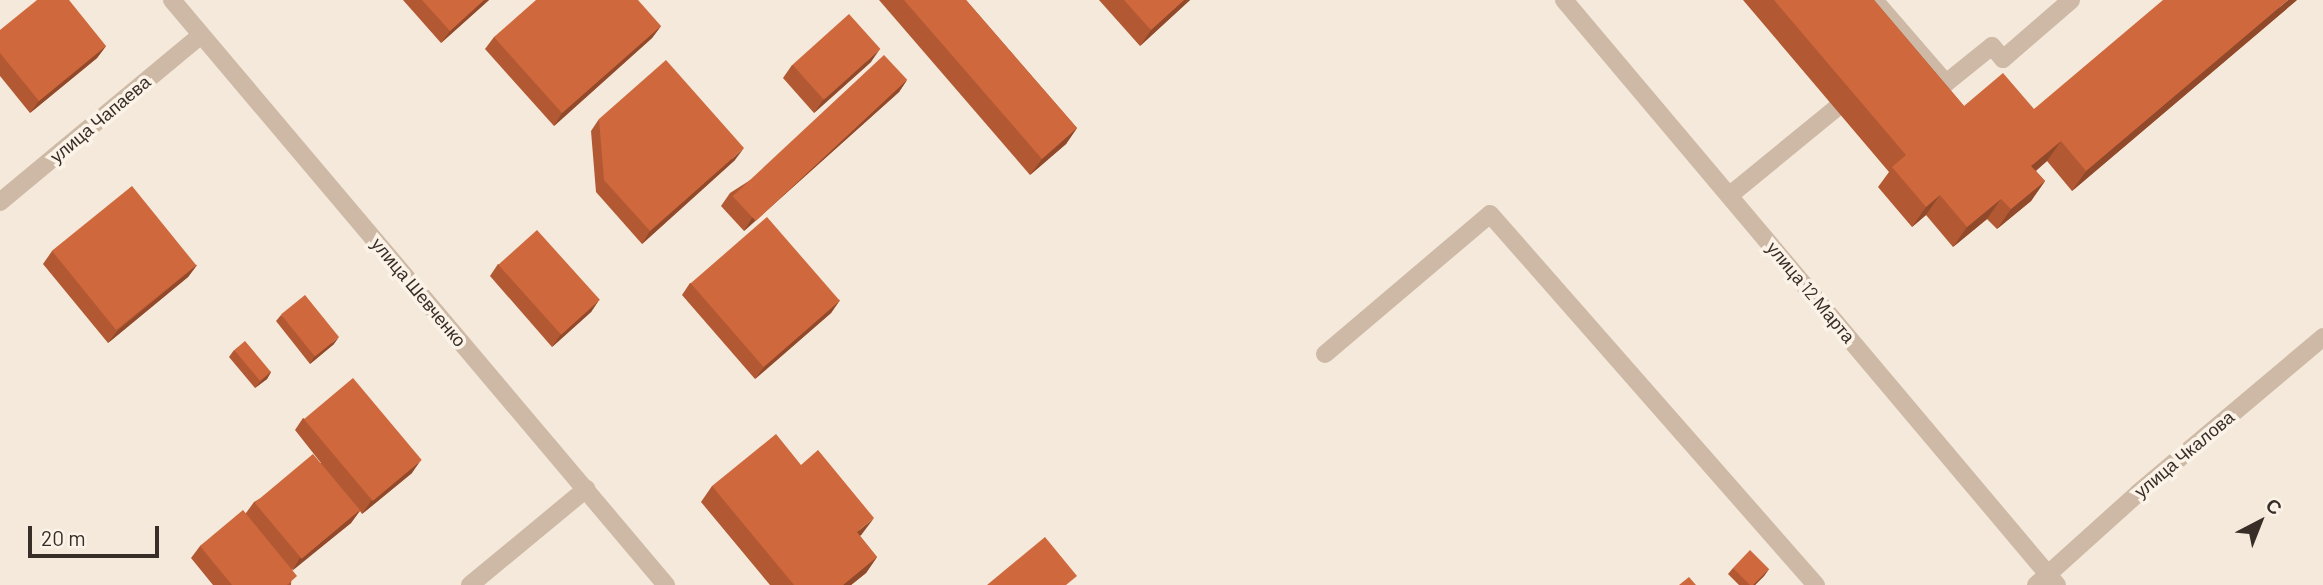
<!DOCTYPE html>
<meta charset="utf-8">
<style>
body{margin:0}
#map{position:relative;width:2323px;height:585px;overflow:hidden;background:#f4e9da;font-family:Barlow,sans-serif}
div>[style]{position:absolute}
.minor>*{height:18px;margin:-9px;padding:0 9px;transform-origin:9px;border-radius:9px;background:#cdb9a5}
.wall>*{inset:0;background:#b25934}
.shaded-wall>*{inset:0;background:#91492b}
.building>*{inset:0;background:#cf683d;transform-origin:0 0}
span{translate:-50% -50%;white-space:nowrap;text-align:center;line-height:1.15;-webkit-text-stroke:7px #fbf3e7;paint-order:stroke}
.street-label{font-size:18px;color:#382d27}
.north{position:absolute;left:2225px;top:487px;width:70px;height:70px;-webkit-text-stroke:5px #fbf3e7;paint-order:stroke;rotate:42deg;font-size:19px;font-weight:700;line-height:28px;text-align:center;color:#382d27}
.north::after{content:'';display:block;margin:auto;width:24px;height:32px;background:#382d27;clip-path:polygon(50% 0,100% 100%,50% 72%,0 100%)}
.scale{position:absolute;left:28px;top:526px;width:131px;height:32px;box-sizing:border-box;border:4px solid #382d27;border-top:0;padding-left:9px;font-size:21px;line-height:24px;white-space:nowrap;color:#382d27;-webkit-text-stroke:5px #fbf3e7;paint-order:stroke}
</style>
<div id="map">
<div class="minor">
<i style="left:172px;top:0;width:766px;rotate:49.82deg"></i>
<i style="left:1564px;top:0;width:765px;rotate:49.88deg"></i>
<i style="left:1874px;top:0;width:110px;rotate:49.1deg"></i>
<i style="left:1946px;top:83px;width:59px;rotate:-38.8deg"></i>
<i style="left:1992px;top:46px;width:17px;rotate:50deg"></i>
<i style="left:2003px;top:59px;width:90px;rotate:-40.9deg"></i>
<i style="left:1730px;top:195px;width:136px;rotate:-39.3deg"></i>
<i style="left:0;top:202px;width:260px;rotate:-39.7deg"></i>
<i style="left:1325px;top:354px;width:216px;rotate:-40.3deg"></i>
<i style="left:1490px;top:214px;width:494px;rotate:48.7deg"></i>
<i style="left:470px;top:585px;width:151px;rotate:-39.6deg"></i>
<i style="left:2036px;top:585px;width:137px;rotate:-42deg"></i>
<i style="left:2138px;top:493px;width:242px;rotate:-40.1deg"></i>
</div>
<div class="wall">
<i style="clip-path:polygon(403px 0,489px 0,441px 43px)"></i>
<i style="clip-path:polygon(879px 0,966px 0,1077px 128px,1066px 144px,1030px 175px)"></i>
<i style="clip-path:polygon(1099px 0,1190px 0,1140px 46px)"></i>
<i style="clip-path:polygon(1743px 0,1874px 0,1964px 106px,2034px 109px,2297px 0,2072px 191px,2047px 161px,2036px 171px,2045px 181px,2031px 201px,1997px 229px,1987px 219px,1953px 247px,1926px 215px,1912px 227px,1878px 187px,1889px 172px)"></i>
<i style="clip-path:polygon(661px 26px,652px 38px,554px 126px,485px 49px,494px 37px)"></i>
<i style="clip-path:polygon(0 30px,106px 46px,97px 58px,30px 113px,0 76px)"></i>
<i style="clip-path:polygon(871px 62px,814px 113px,783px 78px,792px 65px)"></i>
<i style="clip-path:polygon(907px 80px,899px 92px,744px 231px,721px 206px,730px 193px)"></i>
<i style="clip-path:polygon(599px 119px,735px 160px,642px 244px,596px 192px,591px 131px)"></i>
<i style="clip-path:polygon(52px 251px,197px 265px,188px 277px,108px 343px,43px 264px)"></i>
<i style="clip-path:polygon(498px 264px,599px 300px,591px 312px,552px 347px,490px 276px)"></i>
<i style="clip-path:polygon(690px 283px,840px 300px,831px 313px,755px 379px,682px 295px)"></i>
<i style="clip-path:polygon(281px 315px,334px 344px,310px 364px,276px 321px)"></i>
<i style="clip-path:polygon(234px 350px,271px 372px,267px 379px,255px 388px,229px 357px)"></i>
<i style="clip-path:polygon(303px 418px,412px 473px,362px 514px,360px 511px,351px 523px,292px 570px,291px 585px,213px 585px,191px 558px,200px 546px,246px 513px,254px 502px,321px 463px,295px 430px)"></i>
<i style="clip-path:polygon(801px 465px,862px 534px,860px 536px,877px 557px,866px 573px,851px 585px,770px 585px,701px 502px,712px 486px)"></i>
<i style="clip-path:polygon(1733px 568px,1769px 569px,1764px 576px,1755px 585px,1739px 585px,1728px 574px)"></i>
</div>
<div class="shaded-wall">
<i style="clip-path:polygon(484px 0,489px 0,441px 43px,450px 31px)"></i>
<i style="clip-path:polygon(1184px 0,1190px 0,1140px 46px,1151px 30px)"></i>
<i style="clip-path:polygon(2288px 0,2297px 0,2072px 191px,2086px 171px)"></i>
<i style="clip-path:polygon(661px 26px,652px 38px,554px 126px,562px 113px)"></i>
<i style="clip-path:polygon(106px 46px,97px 58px,30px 113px,39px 101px)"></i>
<i style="clip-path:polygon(880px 49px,871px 62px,814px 113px,823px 100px)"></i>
<i style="clip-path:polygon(907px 80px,899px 92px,744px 231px,752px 218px)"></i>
<i style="clip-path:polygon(1077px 128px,1066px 144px,1030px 175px,1042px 159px)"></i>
<i style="clip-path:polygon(2061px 141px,2047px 161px,2017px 186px,2031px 166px)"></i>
<i style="clip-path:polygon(744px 148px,735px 160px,642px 244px,650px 231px)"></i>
<i style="clip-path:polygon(2045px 181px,2031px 201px,1997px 229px,2011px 209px)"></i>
<i style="clip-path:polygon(1940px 195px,1926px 215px,1912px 227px,1926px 207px)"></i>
<i style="clip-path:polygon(2001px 199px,1987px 219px,1953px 247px,1967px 227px)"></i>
<i style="clip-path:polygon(197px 265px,188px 277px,108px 343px,117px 331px)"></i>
<i style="clip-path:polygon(599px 300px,591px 312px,552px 347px,561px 334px)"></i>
<i style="clip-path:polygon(840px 300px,831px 313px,755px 379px,764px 367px)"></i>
<i style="clip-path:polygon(339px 337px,334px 344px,310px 364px,314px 357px)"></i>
<i style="clip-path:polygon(271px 372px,267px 379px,255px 388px,260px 382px)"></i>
<i style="clip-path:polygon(421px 460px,412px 473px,362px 514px,371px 501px)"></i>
<i style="clip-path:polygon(360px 510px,351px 523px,292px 571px,300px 558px)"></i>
<i style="clip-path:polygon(874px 518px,862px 534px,845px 548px,857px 532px)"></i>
<i style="clip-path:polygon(877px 557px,866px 573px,851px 585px,843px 585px)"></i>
<i style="clip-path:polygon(1769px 569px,1764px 576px,1755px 585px,1753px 585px)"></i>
</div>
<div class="building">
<i style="clip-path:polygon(37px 0,69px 0,106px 46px,39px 101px,0 53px,0 30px)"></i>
<i style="clip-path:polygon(422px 0,484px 0,450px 31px)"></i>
<i style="clip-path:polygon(536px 0,638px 0,661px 26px,562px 113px,494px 37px)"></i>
<i style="clip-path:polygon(904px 0,966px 0,1077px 128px,1042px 159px)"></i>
<i style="clip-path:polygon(1124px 0,1184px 0,1151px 30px)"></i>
<i style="clip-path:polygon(1774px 0,1874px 0,1964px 106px,2003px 73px,2034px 109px,2163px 0,2288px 0,2086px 171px,2061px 141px,2031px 166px,2045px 181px,2011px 209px,2001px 199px,1967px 227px,1940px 195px,1926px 207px,1892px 167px,1906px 155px)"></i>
<i style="left:849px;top:14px;width:47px;height:76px;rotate:48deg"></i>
<i style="left:884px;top:55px;width:34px;height:207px;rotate:47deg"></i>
<i style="clip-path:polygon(666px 60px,744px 148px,650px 231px,604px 180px,599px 119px)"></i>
<i style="left:132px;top:186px;width:102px;height:103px;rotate:51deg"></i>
<i style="left:767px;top:217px;width:111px;height:101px;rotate:49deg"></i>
<i style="left:537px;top:230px;width:94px;height:52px;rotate:48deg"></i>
<i style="left:305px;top:295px;width:54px;height:31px;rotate:51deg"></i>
<i style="left:245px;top:341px;width:40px;height:14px;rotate:50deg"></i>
<i style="left:353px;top:378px;width:107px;height:64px;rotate:50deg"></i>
<i style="clip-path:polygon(776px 434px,801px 465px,818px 450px,874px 518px,857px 532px,877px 557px,843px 585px,794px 585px,712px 486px)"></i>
<i style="left:313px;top:454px;width:73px;height:76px;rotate:50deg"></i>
<i style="clip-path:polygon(243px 510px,297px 576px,287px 585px,232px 585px,200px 546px)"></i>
<i style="clip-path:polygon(1045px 537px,1077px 576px,1066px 585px,987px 585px)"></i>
<i style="clip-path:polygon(1750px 550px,1769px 569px,1753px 585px,1750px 585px,1733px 568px)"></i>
<i style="clip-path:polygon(1689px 577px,1696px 585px,1679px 585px)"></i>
</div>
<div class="street-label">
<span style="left:100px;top:119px;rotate:-40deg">улица Чапаева</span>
<span style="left:419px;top:292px;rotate:50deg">улица Шевченко</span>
<span style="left:1811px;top:292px;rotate:50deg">улица 12 Марта</span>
<span style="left:2184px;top:454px;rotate:-40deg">улица Чкалова</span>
</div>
<div class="north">С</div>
<div class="scale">20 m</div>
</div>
